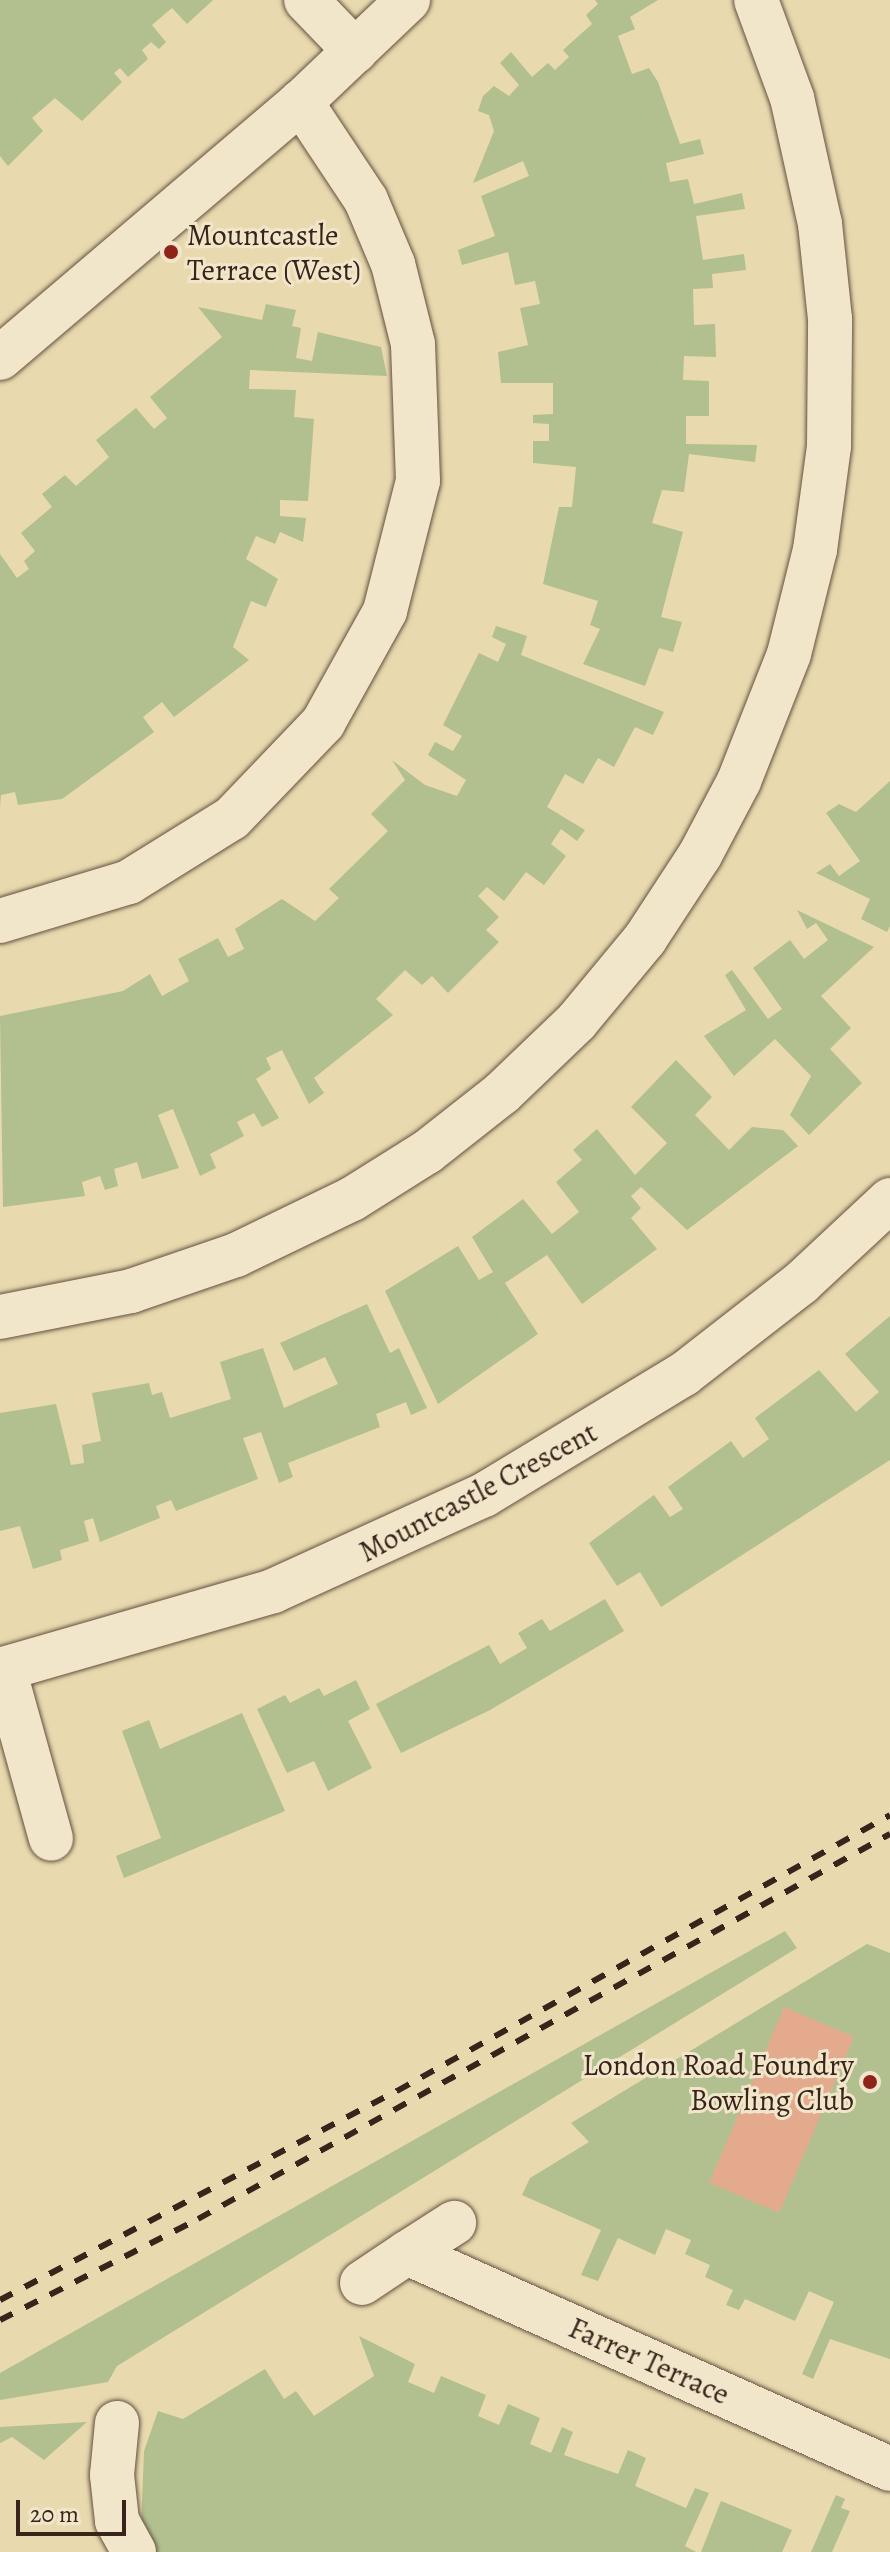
<!DOCTYPE html>
<style>
body{margin:0}
#map{position:relative;width:890px;height:2552px;overflow:hidden;background:#e9d9ae;font-family:Alegreya,serif}
div>[style]{position:absolute}
.green>*{inset:0;background:#b1c08e}
.building>*{inset:0;background:#e4aa8e;transform-origin:0 0}
.roads{filter:drop-shadow(0 0 2px #645140) drop-shadow(0 0 2px #645140)}
.minor>*{height:44px;margin:-22px;padding:0 22px;transform-origin:22px;border-radius:22px;background:#f1e6ca}
.rail>*{height:6px;margin-top:-3px;transform-origin:0;background:repeating-linear-gradient(90deg,#38241b 0 14px,transparent 0 28px)}
.dots>*{width:22px;height:22px;translate:-50% -50%;box-sizing:border-box;border:4px solid #f1e6ca;border-radius:50%}
span{translate:-50% -50%;white-space:nowrap;text-align:center;line-height:1.15;-webkit-text-stroke:6px #f1e6ca;paint-order:stroke}
.poi-label{font-size:30px;color:#38241b}
.left{translate:0 -50%;text-align:left}
.right{translate:-100% -50%;text-align:right}
.street-label{font-size:30px;color:#38241b}
.scale{position:absolute;left:16px;top:2500px;width:110px;height:36px;box-sizing:border-box;border:4px solid #38241b;border-top:0;padding-left:10px;font-size:24px;line-height:28px;white-space:nowrap;color:#38241b;-webkit-text-stroke:6px #f1e6ca;paint-order:stroke}
</style>
<div id="map">
<div class="green">
<i style="clip-path:polygon(0 0,213px 0,187px 24px,172px 8px,152px 25px,166px 42px,159px 49px,151px 42px,142px 50px,148px 59px,128px 77px,120px 68px,114px 73px,122px 82px,82px 121px,55px 98px,32px 118px,43px 131px,8px 166px,0 156px)"></i>
<i style="clip-path:polygon(595px 0,658px 0,630px 17px,635px 29px,618px 36px,632px 74px,649px 68px,658px 82px,680px 144px,700px 139px,704px 154px,666px 163px,670px 182px,688px 179px,694px 204px,742px 193px,745px 209px,696px 216px,703px 260px,744px 254px,746px 270px,712px 274px,713px 288px,693px 289px,694px 325px,715px 324px,716px 357px,684px 356px,683px 380px,709px 381px,709px 416px,686px 416px,686px 444px,757px 445px,755px 462px,689px 454px,684px 492px,662px 490px,652px 523px,683px 532px,661px 617px,682px 622px,673px 652px,659px 648px,645px 686px,583px 664px,600px 629px,590px 625px,598px 601px,543px 584px,559px 507px,572px 507px,576px 467px,533px 463px,533px 441px,549px 441px,549px 424px,533px 423px,533px 415px,553px 414px,553px 383px,501px 383px,498px 352px,528px 345px,520px 308px,540px 304px,535px 281px,515px 285px,508px 252px,462px 265px,458px 250px,495px 236px,481px 196px,529px 176px,523px 161px,473px 183px,494px 131px,489px 115px,478px 111px,483px 96px,494px 86px,509px 96px,519px 85px,500px 63px,511px 52px,532px 77px,548px 63px,555px 70px,569px 57px,563px 50px,592px 24px,586px 15px,598px 4px)"></i>
<i style="clip-path:polygon(266px 304px,296px 310px,292px 326px,301px 328px,296px 358px,312px 361px,318px 332px,381px 347px,387px 376px,250px 370px,249px 389px,296px 390px,294px 417px,314px 419px,308px 501px,280px 500px,280px 516px,306px 518px,303px 542px,280px 532px,275px 544px,256px 536px,246px 559px,278px 579px,266px 607px,251px 601px,233px 647px,249px 660px,174px 717px,162px 702px,143px 717px,154px 732px,62px 799px,18px 805px,15px 792px,1px 795px,0 808px,0 554px,17px 578px,29px 569px,24px 561px,35px 551px,21px 533px,52px 507px,42px 494px,65px 475px,76px 486px,99px 466px,109px 457px,96px 440px,136px 408px,154px 429px,167px 418px,150px 397px,222px 337px,198px 307px,262px 320px)"></i>
<i style="clip-path:polygon(496px 626px,527px 636px,521px 655px,664px 712px,653px 735px,635px 727px,614px 767px,598px 758px,583px 784px,565px 774px,547px 807px,585px 830px,577px 841px,561px 829px,551px 844px,566px 856px,544px 885px,526px 872px,504px 901px,487px 887px,478px 896px,499px 917px,486px 930px,499px 942px,448px 993px,432px 976px,422px 985px,405px 970px,376px 999px,393px 1015px,314px 1078px,324px 1093px,309px 1104px,282px 1050px,266px 1058px,271px 1069px,256px 1079px,279px 1118px,262px 1127px,254px 1113px,237px 1122px,244px 1136px,210px 1154px,216px 1168px,200px 1176px,173px 1109px,158px 1115px,179px 1168px,142px 1179px,137px 1162px,114px 1169px,118px 1186px,105px 1190px,100px 1176px,82px 1182px,85px 1196px,3px 1207px,0 1016px,123px 991px,150px 974px,162px 996px,189px 981px,178px 959px,218px 938px,228px 957px,244px 949px,235px 929px,282px 899px,315px 921px,339px 898px,329px 889px,388px 831px,371px 814px,405px 780px,392px 760px,425px 785px,457px 796px,466px 780px,428px 755px,435px 742px,453px 751px,462px 736px,443px 725px,479px 653px,498px 662px,506px 644px,492px 637px)"></i>
<i style="clip-path:polygon(890px 781px,890px 926px,887px 932px,861px 919px,870px 899px,816px 873px,830px 864px,839px 876px,860px 861px,826px 813px,839px 804px,856px 812px)"></i>
<i style="clip-path:polygon(797px 910px,874px 947px,821px 996px,851px 1028px,830px 1049px,862px 1083px,809px 1135px,790px 1115px,811px 1076px,775px 1039px,734px 1076px,704px 1036px,746px 1010px,725px 975px,732px 970px,768px 1019px,782px 1009px,753px 968px,790px 940px,804px 959px,828px 940px,816px 923px,807px 929px)"></i>
<i style="clip-path:polygon(676px 1060px,712px 1097px,695px 1115px,729px 1150px,752px 1127px,783px 1130px,798px 1146px,687px 1230px,641px 1187px,631px 1196px,641px 1208px,631px 1218px,657px 1249px,582px 1304px,547px 1255px,505px 1283px,538px 1334px,438px 1404px,385px 1291px,458px 1246px,479px 1280px,493px 1272px,472px 1237px,523px 1199px,552px 1234px,579px 1212px,556px 1182px,582px 1160px,573px 1150px,597px 1129px,635px 1175px,667px 1143px,631px 1107px)"></i>
<i style="clip-path:polygon(367px 1304px,390px 1353px,399px 1348px,427px 1408px,411px 1415px,406px 1402px,376px 1414px,380px 1427px,288px 1463px,293px 1477px,279px 1483px,261px 1432px,243px 1438px,258px 1479px,176px 1511px,171px 1500px,156px 1506px,160px 1518px,100px 1542px,93px 1518px,84px 1521px,89px 1541px,60px 1550px,62px 1560px,33px 1569px,20px 1526px,0 1531px,0 1413px,56px 1404px,71px 1465px,84px 1463px,82px 1445px,101px 1441px,92px 1393px,149px 1383px,152px 1395px,162px 1392px,170px 1418px,231px 1399px,220px 1362px,263px 1348px,284px 1408px,338px 1384px,325px 1357px,294px 1371px,280px 1343px)"></i>
<i style="clip-path:polygon(890px 1316px,890px 1460px,661px 1607px,640px 1572px,617px 1586px,589px 1543px,654px 1495px,670px 1517px,683px 1509px,668px 1487px,731px 1441px,743px 1458px,769px 1439px,755px 1418px,819px 1370px,856px 1412px,879px 1392px,845px 1354px)"></i>
<i style="clip-path:polygon(605px 1599px,624px 1631px,490px 1710px,401px 1753px,376px 1704px,489px 1645px,500px 1664px,527px 1648px,518px 1633px,542px 1619px,550px 1631px)"></i>
<i style="clip-path:polygon(356px 1680px,370px 1709px,348px 1721px,372px 1768px,328px 1791px,314px 1761px,287px 1773px,257px 1709px,285px 1695px,290px 1703px,319px 1688px,324px 1696px)"></i>
<i style="clip-path:polygon(242px 1713px,285px 1811px,124px 1878px,116px 1856px,161px 1838px,122px 1731px,149px 1720px,160px 1749px)"></i>
<i style="clip-path:polygon(785px 1931px,797px 1948px,117px 2366px,108px 2382px,0 2400px,0 2373px)"></i>
<i style="clip-path:polygon(867px 1944px,890px 1953px,890px 2359px,830px 2339px,813px 2379px,802px 2374px,834px 2302px,809px 2291px,795px 2321px,745px 2299px,739px 2310px,726px 2305px,733px 2290px,705px 2277px,710px 2265px,685px 2254px,691px 2240px,666px 2229px,655px 2255px,618px 2238px,598px 2281px,581px 2275px,601px 2230px,522px 2195px,530px 2178px,589px 2142px,571px 2123px)"></i>
<i style="clip-path:polygon(359px 2336px,415px 2364px,408px 2382px,434px 2393px,441px 2376px,486px 2395px,478px 2416px,499px 2425px,508px 2404px,540px 2418px,530px 2444px,551px 2453px,562px 2427px,573px 2432px,564px 2455px,618px 2474px,628px 2450px,646px 2458px,635px 2486px,686px 2508px,695px 2488px,709px 2493px,685px 2546px,696px 2552px,152px 2552px,141px 2527px,144px 2451px,158px 2411px,183px 2419px,265px 2369px,284px 2399px,296px 2391px,314px 2416px,374px 2376px)"></i>
<i style="clip-path:polygon(87px 2422px,44px 2460px,12px 2437px,0 2443px,0 2427px)"></i>
<i style="clip-path:polygon(836px 2495px,845px 2499px,841px 2508px,850px 2511px,832px 2552px,811px 2552px)"></i>
<i style="clip-path:polygon(721px 2501px,792px 2530px,782px 2552px,701px 2552px)"></i>
</div>
<div class="building">
<i style="left:784px;top:2007px;width:76px;height:191px;rotate:23deg"></i>
</div>
<div class="roads">
<div class="minor">
<i style="left:306px;top:0;width:71px;rotate:46.1deg"></i>
<i style="left:0;top:358px;width:395px;rotate:-40.4deg"></i>
<i style="left:301px;top:102px;width:148px;rotate:-43.6deg"></i>
<i style="left:0;top:921px;width:135px;rotate:-16.8deg"></i>
<i style="left:129px;top:882px;width:121px;rotate:-31.9deg"></i>
<i style="left:232px;top:818px;width:132px;rotate:-46.2deg"></i>
<i style="left:323px;top:723px;width:128px;rotate:-61deg"></i>
<i style="left:385px;top:611px;width:134px;rotate:-75.8deg"></i>
<i style="left:418px;top:481px;width:137px;rotate:-92.1deg"></i>
<i style="left:413px;top:344px;width:82px;rotate:-104deg"></i>
<i style="left:393px;top:264px;width:69px;rotate:-112.9deg"></i>
<i style="left:366px;top:200px;width:118px;rotate:-123.6deg"></i>
<i style="left:0;top:1317px;width:134px;rotate:-11.2deg"></i>
<i style="left:131px;top:1291px;width:111px;rotate:-18.9deg"></i>
<i style="left:236px;top:1255px;width:129px;rotate:-25.8deg"></i>
<i style="left:352px;top:1199px;width:89px;rotate:-32.1deg"></i>
<i style="left:427px;top:1152px;width:95px;rotate:-38.2deg"></i>
<i style="left:502px;top:1093px;width:104px;rotate:-43.8deg"></i>
<i style="left:577px;top:1021px;width:107px;rotate:-50.3deg"></i>
<i style="left:645px;top:939px;width:100px;rotate:-56.8deg"></i>
<i style="left:700px;top:855px;width:84px;rotate:-62.2deg"></i>
<i style="left:739px;top:781px;width:136px;rotate:-68.5deg"></i>
<i style="left:789px;top:654px;width:107px;rotate:-76deg"></i>
<i style="left:815px;top:550px;width:105px;rotate:-82.3deg"></i>
<i style="left:829px;top:446px;width:127px;rotate:-89.5deg"></i>
<i style="left:830px;top:319px;width:96px;rotate:-96deg"></i>
<i style="left:820px;top:224px;width:129px;rotate:-102.5deg"></i>
<i style="left:792px;top:98px;width:104px;rotate:-110.2deg"></i>
<i style="left:4px;top:1669px;width:176px;rotate:74.5deg"></i>
<i style="left:0;top:1670px;width:284px;rotate:-16.1deg"></i>
<i style="left:273px;top:1591px;width:232px;rotate:-24.5deg"></i>
<i style="left:484px;top:1495px;width:234px;rotate:-31.2deg"></i>
<i style="left:684px;top:1374px;width:148px;rotate:-37.9deg"></i>
<i style="left:801px;top:1283px;width:122px;rotate:-43deg"></i>
<i style="left:407px;top:2253px;width:56px;rotate:-32.6deg"></i>
<i style="left:362px;top:2283px;width:54px;rotate:-33.7deg"></i>
<i style="left:407px;top:2253px;width:529px;rotate:24.09deg"></i>
<i style="left:117px;top:2423px;width:52px;rotate:95.5deg"></i>
<i style="left:112px;top:2475px;width:46px;rotate:83.8deg"></i>
<i style="left:117px;top:2521px;width:35px;rotate:61deg"></i>
</div>
</div>
<div class="rail">
<i style="left:0;top:2300px;width:449px;rotate:-27.8deg"></i>
<i style="left:397px;top:2091px;width:565px;rotate:-29.24deg"></i>
<i style="left:0;top:2320px;width:222px;rotate:-27deg"></i>
<i style="left:198px;top:2219px;width:792px;rotate:-29.09deg"></i>
</div>
<div class="dots">
<i style="left:171px;top:252px;background:#8f2418"></i>
<i style="left:870px;top:2082px;background:#8f2418"></i>
</div>
<div class="poi-label">
<span class="left" style="left:187px;top:252px">Mountcastle<br>Terrace (West)</span>
<span class="right" style="left:854px;top:2082px">London Road Foundry<br>Bowling Club</span>
</div>
<div class="street-label">
<span style="left:478px;top:1492px;rotate:-28deg">Mountcastle Crescent</span>
<span style="left:649px;top:2361px;rotate:24deg">Farrer Terrace</span>
</div>
<div class="scale">20 m</div>
</div>
